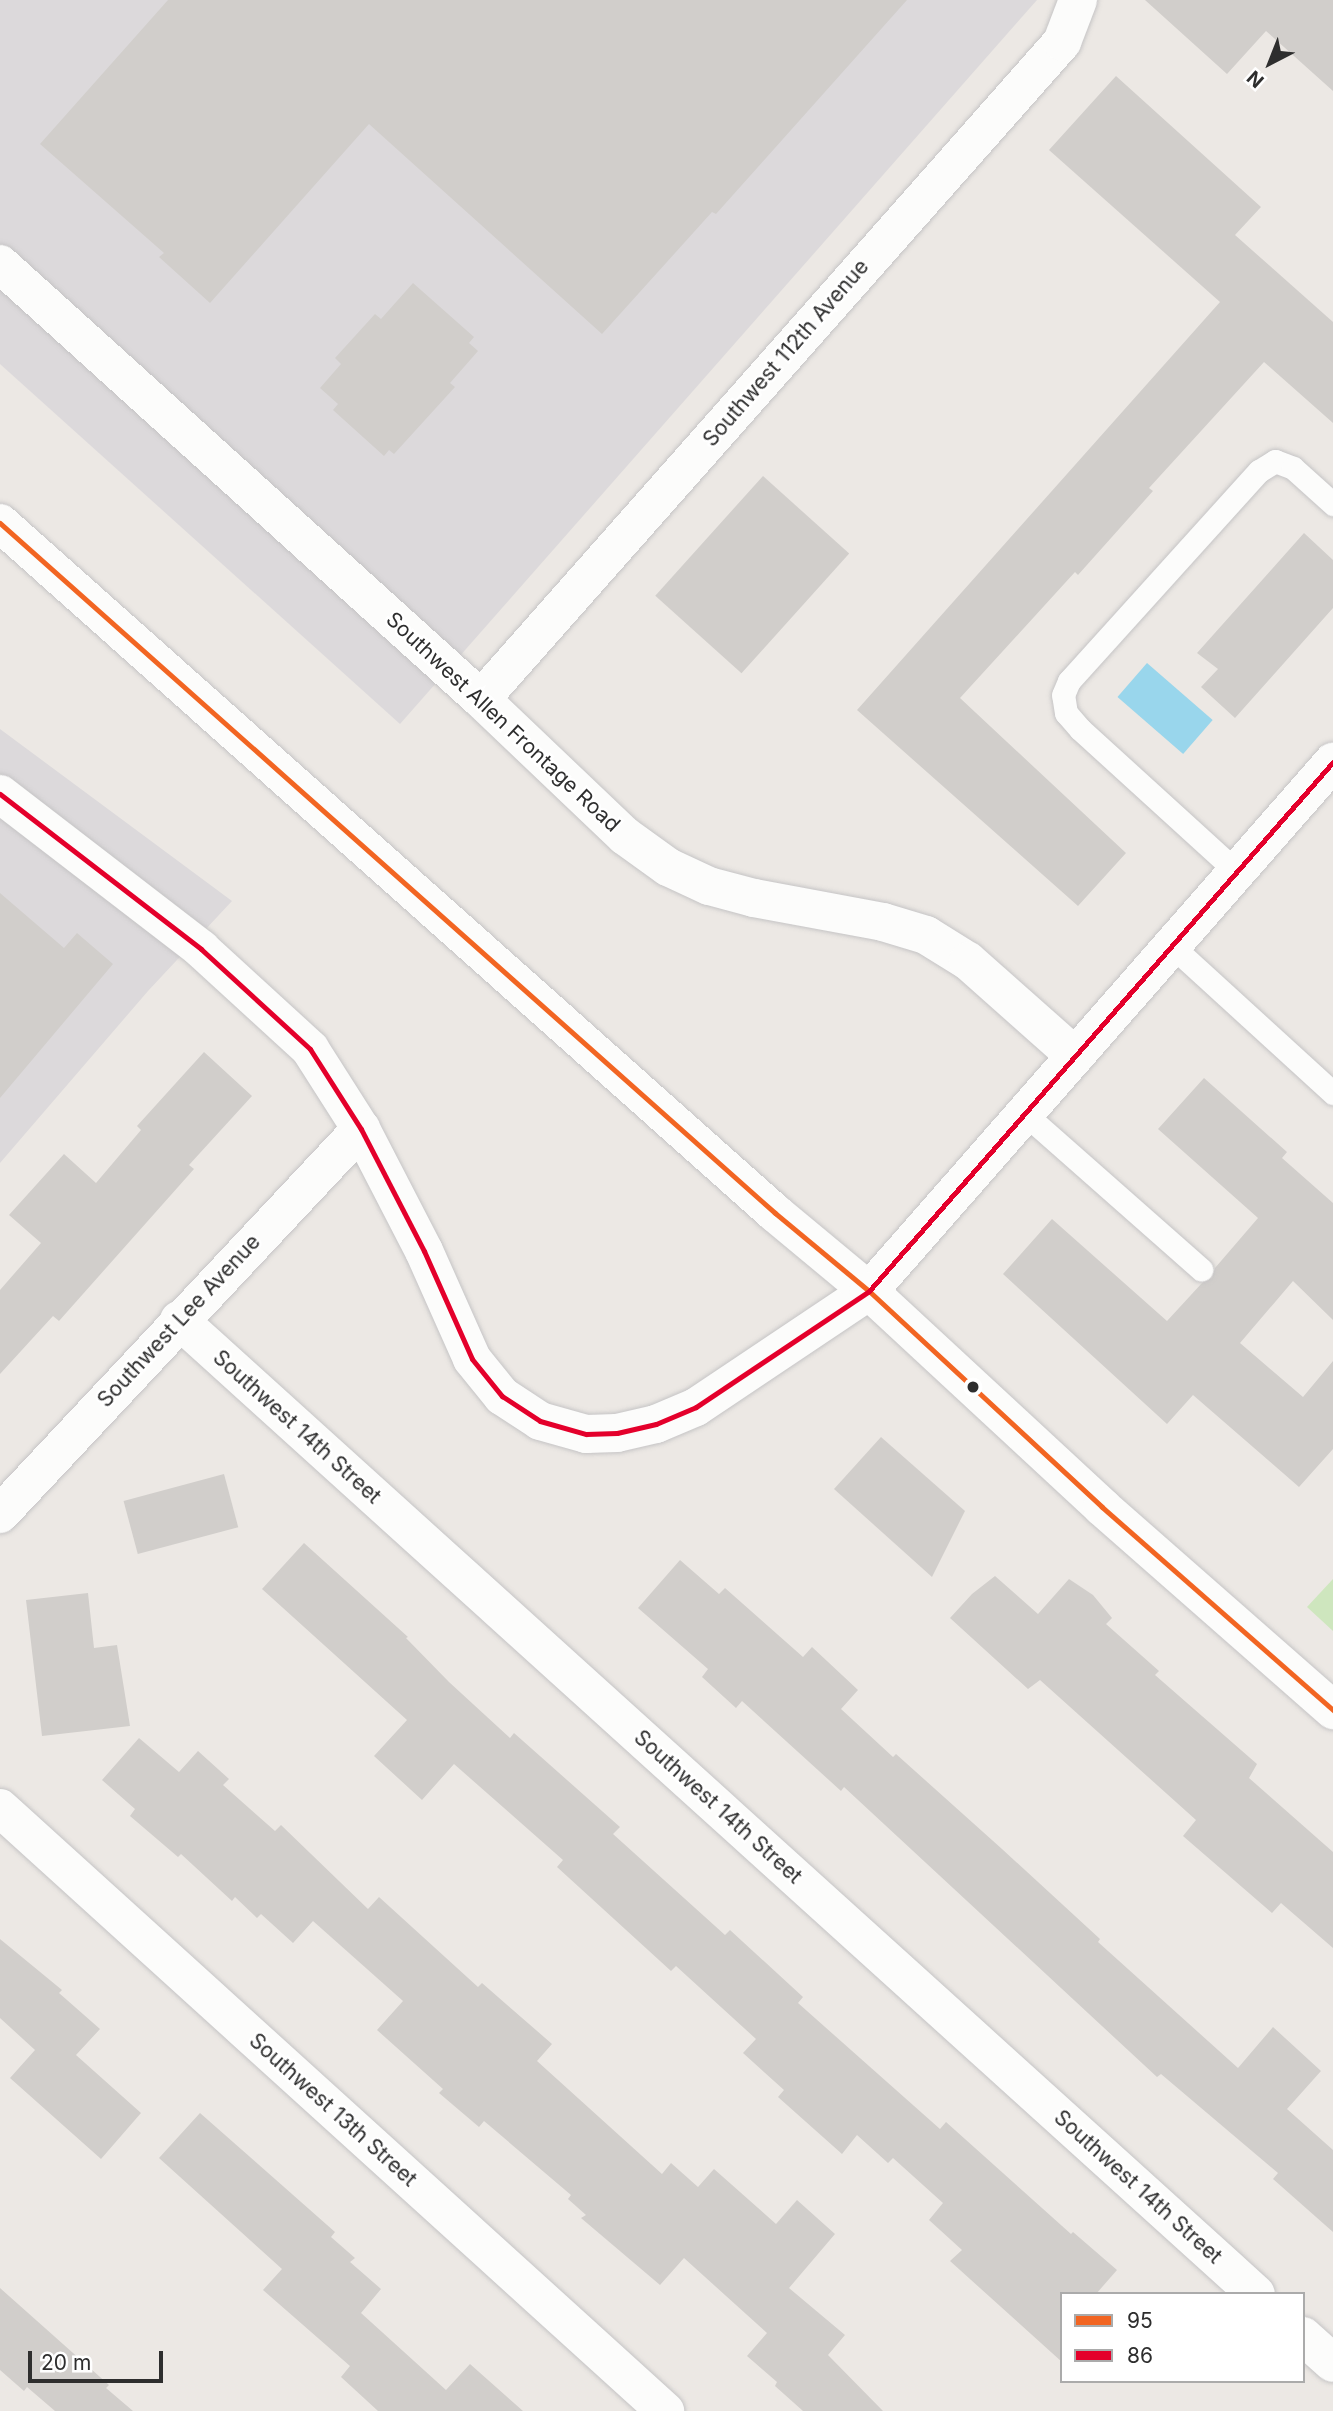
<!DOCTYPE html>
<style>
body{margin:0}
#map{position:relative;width:1333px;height:2411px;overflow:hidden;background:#ece8e4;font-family:Inter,sans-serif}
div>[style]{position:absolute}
.industrial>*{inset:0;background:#dcd9db}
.green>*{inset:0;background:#cee6be}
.water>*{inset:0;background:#99d6ec;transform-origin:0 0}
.building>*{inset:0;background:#d1cecb;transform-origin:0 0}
.roads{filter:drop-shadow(0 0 2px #c5c4c5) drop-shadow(0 0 2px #c5c4c5)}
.lane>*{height:23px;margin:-11.5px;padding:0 11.5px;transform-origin:11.5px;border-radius:11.5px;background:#fcfcfb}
.street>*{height:38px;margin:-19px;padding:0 19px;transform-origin:19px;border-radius:19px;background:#fcfcfb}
.secondary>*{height:38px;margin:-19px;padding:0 19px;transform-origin:19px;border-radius:19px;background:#fcfcfb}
.bus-1>*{height:5px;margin:-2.5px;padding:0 2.5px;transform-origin:2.5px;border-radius:2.5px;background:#f26522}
.bus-2>*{height:5px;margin:-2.5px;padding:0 2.5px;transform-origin:2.5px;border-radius:2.5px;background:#e4002b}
.dots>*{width:19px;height:19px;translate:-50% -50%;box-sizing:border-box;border:4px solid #fff;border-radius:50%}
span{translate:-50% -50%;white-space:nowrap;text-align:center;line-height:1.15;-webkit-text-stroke:5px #fff;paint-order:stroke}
.street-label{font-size:21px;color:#2e2e2e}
.legend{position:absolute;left:1060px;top:2292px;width:245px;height:91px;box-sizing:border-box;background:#fff;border:2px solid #ababab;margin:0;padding:9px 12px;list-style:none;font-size:21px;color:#2e2e2e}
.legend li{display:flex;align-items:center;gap:14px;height:35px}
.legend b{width:35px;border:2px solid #ababab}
.north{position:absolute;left:1235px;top:28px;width:70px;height:70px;-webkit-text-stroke:5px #fff;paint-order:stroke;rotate:222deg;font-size:19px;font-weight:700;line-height:28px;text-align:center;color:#2e2e2e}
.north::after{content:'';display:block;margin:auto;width:24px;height:32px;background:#2e2e2e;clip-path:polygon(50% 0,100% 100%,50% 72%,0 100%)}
.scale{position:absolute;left:28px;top:2351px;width:135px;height:32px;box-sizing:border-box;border:4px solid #2e2e2e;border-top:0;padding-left:9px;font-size:21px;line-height:24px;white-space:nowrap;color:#2e2e2e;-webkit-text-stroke:5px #fff;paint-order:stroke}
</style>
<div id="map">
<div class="industrial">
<i style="clip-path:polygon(0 0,1037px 0,400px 724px,0 364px)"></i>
<i style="clip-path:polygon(0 729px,232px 901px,148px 991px,0 1163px)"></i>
</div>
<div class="green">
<i style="clip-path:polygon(1333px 1579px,1333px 1631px,1307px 1607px)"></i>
</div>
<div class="water">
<i style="left:1147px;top:663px;width:87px;height:45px;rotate:41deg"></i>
</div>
<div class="building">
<i style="clip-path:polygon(168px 0,907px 0,716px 214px,712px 212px,602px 334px,369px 124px,210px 303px,159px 257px,164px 253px,40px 144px)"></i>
<i style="clip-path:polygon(1145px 0,1333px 0,1333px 91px,1266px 31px,1227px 74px)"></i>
<i style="clip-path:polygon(1116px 76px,1261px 207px,1235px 235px,1333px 322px,1333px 423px,1264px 362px,1149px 488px,1153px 491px,1078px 575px,1075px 572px,960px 698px,1126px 853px,1078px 906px,857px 710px,1220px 302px,1049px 150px)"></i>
<i style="clip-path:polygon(413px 283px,474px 337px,469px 343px,478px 351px,450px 383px,455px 387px,394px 454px,389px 450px,384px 456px,333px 410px,338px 404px,320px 388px,341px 364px,335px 358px,375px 314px,381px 319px)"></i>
<i style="left:763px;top:476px;width:116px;height:161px;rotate:42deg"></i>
<i style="clip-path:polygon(1304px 533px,1333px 560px,1333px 608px,1235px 718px,1201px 687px,1218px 669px,1197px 653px)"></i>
<i style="clip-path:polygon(0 893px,64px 948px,77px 933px,113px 964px,0 1098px)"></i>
<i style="clip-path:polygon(204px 1052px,252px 1096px,189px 1165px,194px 1169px,59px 1321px,53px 1316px,0 1374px,0 1290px,41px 1243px,9px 1215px,64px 1154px,96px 1183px,141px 1130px,137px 1126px)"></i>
<i style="clip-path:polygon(1204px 1078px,1287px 1152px,1282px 1158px,1333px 1203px,1333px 1320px,1293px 1281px,1240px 1343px,1303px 1397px,1333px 1361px,1333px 1449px,1299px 1487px,1193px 1395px,1167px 1424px,1003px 1274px,1052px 1219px,1167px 1321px,1202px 1283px,1212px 1278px,1215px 1268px,1258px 1218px,1158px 1129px)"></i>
<i style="clip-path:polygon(881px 1437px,965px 1511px,932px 1577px,834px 1489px)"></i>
<i style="left:224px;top:1474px;width:55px;height:104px;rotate:75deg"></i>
<i style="clip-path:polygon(304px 1543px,408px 1637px,406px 1638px,449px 1682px,510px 1738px,514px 1733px,620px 1827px,613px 1834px,725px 1935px,730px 1930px,803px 1997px,798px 2003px,940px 2129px,946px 2122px,1071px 2234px,1073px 2232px,1117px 2270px,1096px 2294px,1062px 2294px,1062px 2362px,950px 2261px,962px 2250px,929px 2220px,943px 2203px,893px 2158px,888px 2163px,857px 2135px,842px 2154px,778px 2097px,784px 2090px,743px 2053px,756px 2039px,676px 1966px,671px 1971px,557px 1867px,563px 1860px,454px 1764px,422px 1800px,374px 1756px,407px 1720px,262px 1589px)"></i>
<i style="clip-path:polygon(680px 1560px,719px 1594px,725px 1588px,803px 1657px,812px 1647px,827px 1661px,858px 1690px,841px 1709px,893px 1757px,896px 1754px,1002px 1849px,1100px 1939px,1098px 1942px,1238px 2068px,1273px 2027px,1321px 2071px,1287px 2109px,1333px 2150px,1333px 2232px,1273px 2179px,1278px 2173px,1161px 2074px,1157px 2077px,844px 1787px,841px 1791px,742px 1701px,736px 1708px,702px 1677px,708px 1669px,638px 1608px)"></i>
<i style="clip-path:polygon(995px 1576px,1038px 1614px,1069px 1579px,1093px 1595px,1112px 1618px,1106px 1624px,1159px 1671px,1155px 1675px,1257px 1764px,1249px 1778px,1333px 1852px,1333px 1948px,1281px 1903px,1272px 1913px,1183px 1836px,1196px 1820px,1040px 1680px,1028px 1689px,950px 1618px,972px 1594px)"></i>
<i style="clip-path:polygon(88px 1593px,94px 1648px,117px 1645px,130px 1726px,42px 1736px,26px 1600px)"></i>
<i style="clip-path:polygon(139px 1738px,179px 1772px,198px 1751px,229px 1779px,223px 1785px,275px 1831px,281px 1825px,368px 1909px,379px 1897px,478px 1987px,482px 1983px,552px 2044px,537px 2061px,662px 2174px,671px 2163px,698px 2187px,714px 2169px,776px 2224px,797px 2200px,835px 2234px,789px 2288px,845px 2335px,828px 2355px,883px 2411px,803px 2411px,775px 2386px,777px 2382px,747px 2356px,767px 2333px,684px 2258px,660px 2285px,581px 2218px,586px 2215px,568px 2199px,571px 2195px,484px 2121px,479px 2127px,439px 2093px,443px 2089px,377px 2030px,403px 2001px,313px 1921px,293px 1943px,261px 1914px,257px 1918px,235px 1897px,232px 1901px,181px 1854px,178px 1857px,130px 1816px,135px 1809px,102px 1780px)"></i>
<i style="clip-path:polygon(0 1939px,62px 1990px,59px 1993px,100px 2029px,76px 2055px,141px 2113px,101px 2159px,10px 2078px,35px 2050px,0 2018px)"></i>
<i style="clip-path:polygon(200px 2113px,335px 2232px,331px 2237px,355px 2258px,350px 2262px,381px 2289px,361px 2313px,446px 2390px,470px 2364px,523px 2411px,378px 2411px,341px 2377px,350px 2366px,263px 2290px,282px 2269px,159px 2158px)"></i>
<i style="clip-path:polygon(0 2288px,109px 2385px,106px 2388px,133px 2411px,55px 2411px,27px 2387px,24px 2391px,0 2370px)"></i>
</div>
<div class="roads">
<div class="lane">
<i style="left:1237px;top:872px;width:212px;rotate:-137.7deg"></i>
<i style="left:1080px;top:729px;width:21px;rotate:-131deg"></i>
<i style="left:1066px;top:713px;width:18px;rotate:-99deg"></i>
<i style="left:1063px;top:695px;width:15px;rotate:-67deg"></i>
<i style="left:1069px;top:681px;width:283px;rotate:-47.9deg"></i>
<i style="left:1259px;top:471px;width:19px;rotate:-32deg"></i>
<i style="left:1275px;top:461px;width:19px;rotate:21deg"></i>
<i style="left:1293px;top:468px;width:54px;rotate:42deg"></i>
<i style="left:1172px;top:946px;width:218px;rotate:42.4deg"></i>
<i style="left:1025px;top:1114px;width:235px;rotate:41.4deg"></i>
</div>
<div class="street">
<i style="left:0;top:264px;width:649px;rotate:42.13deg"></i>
<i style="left:481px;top:699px;width:199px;rotate:43.6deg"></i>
<i style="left:625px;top:836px;width:53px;rotate:35.8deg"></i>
<i style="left:668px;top:867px;width:45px;rotate:24.9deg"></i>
<i style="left:709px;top:886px;width:47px;rotate:14.9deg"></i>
<i style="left:754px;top:898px;width:131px;rotate:10.5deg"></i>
<i style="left:883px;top:922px;width:45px;rotate:16.8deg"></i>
<i style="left:926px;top:935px;width:49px;rotate:31.8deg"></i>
<i style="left:968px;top:961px;width:143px;rotate:41.6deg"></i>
<i style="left:481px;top:699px;width:877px;rotate:-48.51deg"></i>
<i style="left:1062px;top:42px;width:45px;rotate:-69.1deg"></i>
<i style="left:0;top:794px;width:254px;rotate:37.6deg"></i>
<i style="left:201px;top:949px;width:148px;rotate:42.5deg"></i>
<i style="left:310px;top:1049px;width:95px;rotate:57.5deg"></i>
<i style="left:361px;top:1129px;width:137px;rotate:62.7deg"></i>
<i style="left:424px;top:1251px;width:118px;rotate:66deg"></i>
<i style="left:472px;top:1359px;width:48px;rotate:51deg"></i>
<i style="left:502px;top:1396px;width:45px;rotate:33.3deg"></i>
<i style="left:540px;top:1421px;width:48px;rotate:15.8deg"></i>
<i style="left:586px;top:1434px;width:31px;rotate:-2deg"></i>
<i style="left:617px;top:1433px;width:40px;rotate:-13deg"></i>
<i style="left:656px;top:1424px;width:43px;rotate:-23deg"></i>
<i style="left:696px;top:1407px;width:208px;rotate:-33.8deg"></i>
<i style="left:869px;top:1291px;width:704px;rotate:-48.75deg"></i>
<i style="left:179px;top:1320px;width:1452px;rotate:42.13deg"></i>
<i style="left:0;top:1514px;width:528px;rotate:-46.84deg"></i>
<i style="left:0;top:1808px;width:898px;rotate:42.2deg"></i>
<i style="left:1303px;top:2336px;width:40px;rotate:42deg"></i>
</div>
<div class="secondary">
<i style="left:0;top:523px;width:1038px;rotate:41.68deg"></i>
<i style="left:775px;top:1213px;width:122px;rotate:39.7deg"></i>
<i style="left:869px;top:1291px;width:318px;rotate:42.8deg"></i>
<i style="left:1102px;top:1507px;width:308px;rotate:41.3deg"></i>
</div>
</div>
<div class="bus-1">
<i style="left:0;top:523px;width:1038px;rotate:41.68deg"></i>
<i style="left:775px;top:1213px;width:122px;rotate:39.7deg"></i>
<i style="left:869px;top:1291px;width:318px;rotate:42.8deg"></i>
<i style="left:1102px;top:1507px;width:308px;rotate:41.3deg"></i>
</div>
<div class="bus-2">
<i style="left:0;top:794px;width:254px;rotate:37.6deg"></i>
<i style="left:201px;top:949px;width:148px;rotate:42.5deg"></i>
<i style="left:310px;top:1049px;width:95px;rotate:57.5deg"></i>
<i style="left:361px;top:1129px;width:137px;rotate:62.7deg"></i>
<i style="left:424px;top:1251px;width:118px;rotate:66deg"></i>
<i style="left:472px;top:1359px;width:48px;rotate:51deg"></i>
<i style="left:502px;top:1396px;width:45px;rotate:33.3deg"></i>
<i style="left:540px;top:1421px;width:48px;rotate:15.8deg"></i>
<i style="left:586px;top:1434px;width:31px;rotate:-2deg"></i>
<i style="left:617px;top:1433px;width:40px;rotate:-13deg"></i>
<i style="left:656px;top:1424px;width:43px;rotate:-23deg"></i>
<i style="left:696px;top:1407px;width:208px;rotate:-33.8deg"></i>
<i style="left:869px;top:1291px;width:704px;rotate:-48.75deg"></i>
</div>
<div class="dots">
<i style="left:973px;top:1387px;background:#2e2e2e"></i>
</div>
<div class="street-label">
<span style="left:786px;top:353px;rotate:-49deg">Southwest 112th Avenue</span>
<span style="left:503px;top:722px;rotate:43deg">Southwest Allen Frontage Road</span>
<span style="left:179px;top:1321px;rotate:-47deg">Southwest Lee Avenue</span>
<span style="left:297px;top:1427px;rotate:42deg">Southwest 14th Street</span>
<span style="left:718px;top:1807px;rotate:42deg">Southwest 14th Street</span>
<span style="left:333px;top:2110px;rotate:42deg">Southwest 13th Street</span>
<span style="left:1138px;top:2187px;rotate:42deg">Southwest 14th Street</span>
</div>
<ul class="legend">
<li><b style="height:9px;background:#f26522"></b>95</li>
<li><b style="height:9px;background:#e4002b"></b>86</li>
</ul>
<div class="north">N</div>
<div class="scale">20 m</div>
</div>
